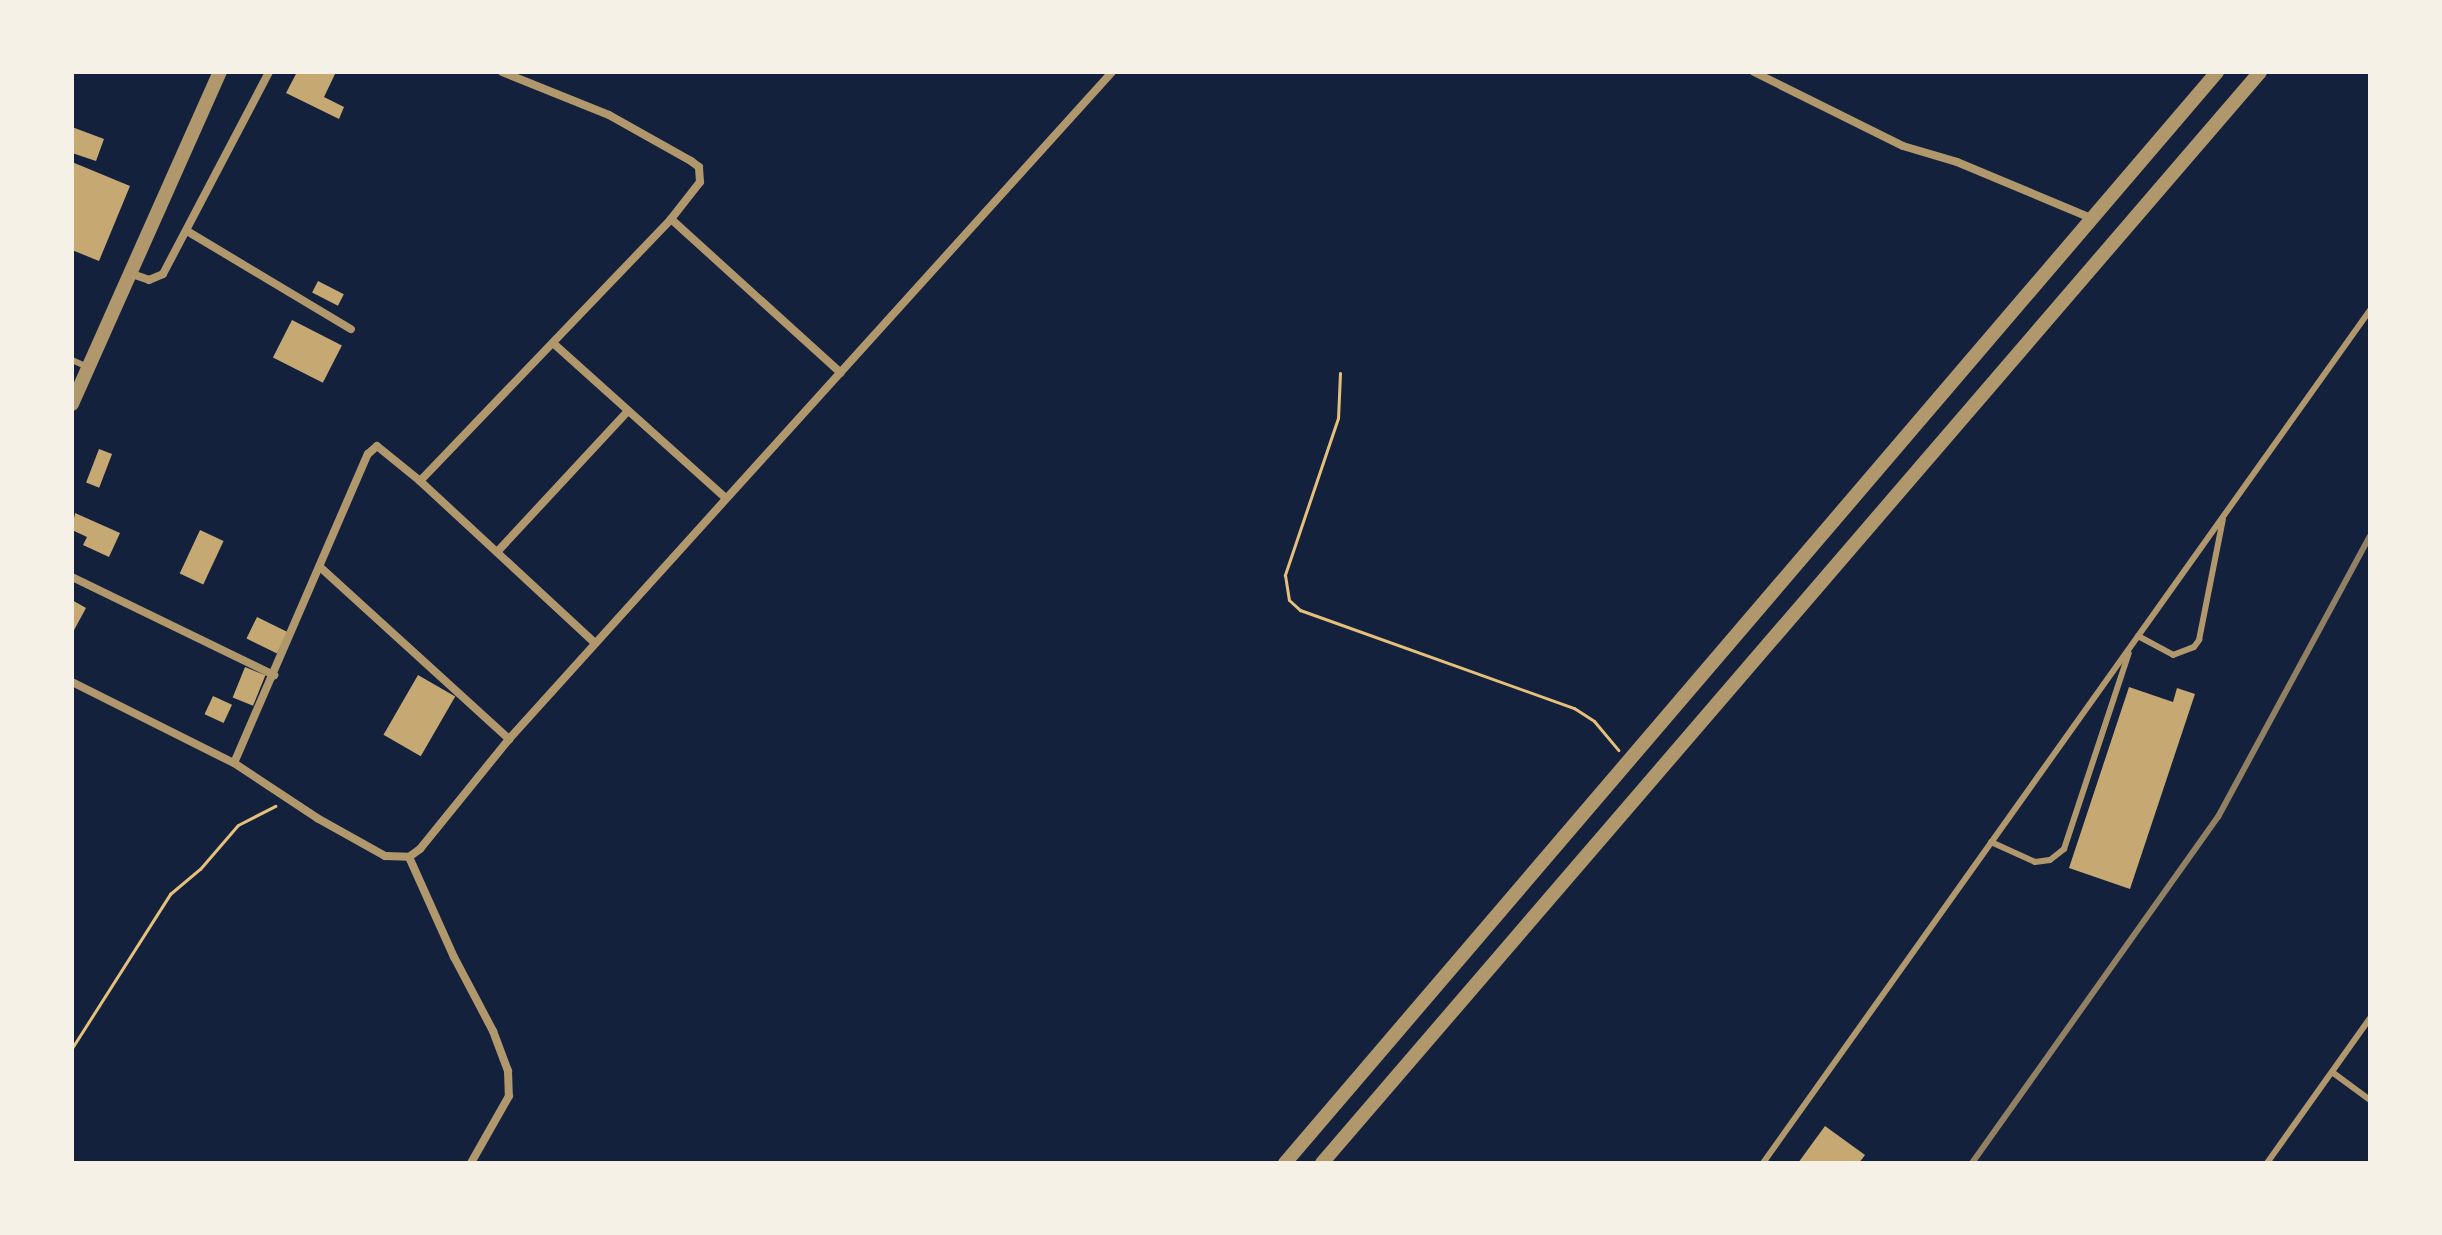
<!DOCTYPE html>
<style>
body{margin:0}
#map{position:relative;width:2442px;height:1235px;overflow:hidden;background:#14213d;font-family:Quicksand,sans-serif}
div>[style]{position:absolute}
.building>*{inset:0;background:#c6a872;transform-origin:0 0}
.path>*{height:3px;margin:-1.5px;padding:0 1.5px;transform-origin:1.5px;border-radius:1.5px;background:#e5c07b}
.service>*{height:6px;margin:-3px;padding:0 3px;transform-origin:3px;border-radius:3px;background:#b1986c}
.minor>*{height:8px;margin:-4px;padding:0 4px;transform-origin:4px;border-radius:4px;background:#b1986c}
.tertiary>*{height:14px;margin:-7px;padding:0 7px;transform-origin:7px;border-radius:7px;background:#b1986c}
.rail>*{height:6px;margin:-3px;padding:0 3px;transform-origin:3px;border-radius:3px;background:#918062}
span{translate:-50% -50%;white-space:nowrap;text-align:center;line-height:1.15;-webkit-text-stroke:7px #f6f1e7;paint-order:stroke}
.frame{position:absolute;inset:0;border:74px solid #f6f1e7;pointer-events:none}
</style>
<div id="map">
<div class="building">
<i style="clip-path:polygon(297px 72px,336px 72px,324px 97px,344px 107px,339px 119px,286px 93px)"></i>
<i style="clip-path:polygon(72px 127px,104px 139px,96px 161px,72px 153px)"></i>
<i style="clip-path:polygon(72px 162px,130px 186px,99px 261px,72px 250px)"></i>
<i style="left:318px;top:281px;width:29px;height:13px;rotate:27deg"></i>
<i style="left:292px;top:320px;width:56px;height:42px;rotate:27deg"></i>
<i style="left:99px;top:449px;width:14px;height:36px;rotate:21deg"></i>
<i style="clip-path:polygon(75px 513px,120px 533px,109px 557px,83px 545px,87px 537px,72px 530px)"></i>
<i style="left:200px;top:530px;width:26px;height:48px;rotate:25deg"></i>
<i style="clip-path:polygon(72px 600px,86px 608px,72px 634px)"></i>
<i style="left:257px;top:617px;width:34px;height:24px;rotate:26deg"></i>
<i style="left:245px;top:667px;width:22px;height:33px;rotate:22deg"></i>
<i style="left:418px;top:675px;width:43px;height:69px;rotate:30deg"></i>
<i style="clip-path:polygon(2129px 687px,2173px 702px,2177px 688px,2195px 694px,2130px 889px,2069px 868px)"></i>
<i style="left:213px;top:696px;width:21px;height:20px;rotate:25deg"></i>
<i style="clip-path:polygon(1825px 1126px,1865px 1155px,1859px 1163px,1798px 1163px)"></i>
</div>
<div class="path">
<i style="left:1340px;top:373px;width:45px;rotate:92.5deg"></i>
<i style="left:1338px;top:418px;width:166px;rotate:108.7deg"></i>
<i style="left:1285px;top:575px;width:25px;rotate:81deg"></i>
<i style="left:1289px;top:600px;width:15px;rotate:42deg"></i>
<i style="left:1300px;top:610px;width:291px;rotate:19.7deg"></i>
<i style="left:1574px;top:708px;width:24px;rotate:33deg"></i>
<i style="left:1594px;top:721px;width:38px;rotate:50deg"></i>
<i style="left:72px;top:1048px;width:183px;rotate:-57.5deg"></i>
<i style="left:170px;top:894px;width:39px;rotate:-40deg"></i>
<i style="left:200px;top:869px;width:58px;rotate:-49.2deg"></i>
<i style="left:238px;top:825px;width:42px;rotate:-27.2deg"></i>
</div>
<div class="service">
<i style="left:72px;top:360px;width:17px;rotate:24deg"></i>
<i style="left:2138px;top:636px;width:40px;rotate:28deg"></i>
<i style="left:2173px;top:655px;width:22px;rotate:-21deg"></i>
<i style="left:2194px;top:647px;width:9px;rotate:-54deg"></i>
<i style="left:2199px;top:640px;width:123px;rotate:-78.8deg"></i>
<i style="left:1991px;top:842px;width:48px;rotate:24.4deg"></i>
<i style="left:2035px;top:862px;width:15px;rotate:-8deg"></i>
<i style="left:2050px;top:860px;width:18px;rotate:-38deg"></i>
<i style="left:2064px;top:849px;width:206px;rotate:-71.7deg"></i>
<i style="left:2332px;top:1072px;width:47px;rotate:36.4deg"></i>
<i style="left:1763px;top:1163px;width:1047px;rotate:-54.56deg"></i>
<i style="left:2267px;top:1163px;width:178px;rotate:-54.6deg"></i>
</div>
<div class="minor">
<i style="left:1754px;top:72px;width:166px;rotate:26.4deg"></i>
<i style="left:1903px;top:146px;width:56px;rotate:16.5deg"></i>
<i style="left:1957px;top:162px;width:147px;rotate:22.7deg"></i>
<i style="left:671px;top:219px;width:229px;rotate:42.2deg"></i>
<i style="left:187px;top:231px;width:191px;rotate:30.9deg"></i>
<i style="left:129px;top:273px;width:21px;rotate:19deg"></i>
<i style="left:149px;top:280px;width:15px;rotate:-23deg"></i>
<i style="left:163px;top:274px;width:228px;rotate:-62.3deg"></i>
<i style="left:553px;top:343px;width:232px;rotate:41.9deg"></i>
<i style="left:420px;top:481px;width:363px;rotate:-46.2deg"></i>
<i style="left:671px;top:219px;width:47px;rotate:-51.9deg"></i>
<i style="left:700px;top:182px;width:15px;rotate:-94deg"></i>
<i style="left:699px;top:167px;width:10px;rotate:-143deg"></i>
<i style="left:691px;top:161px;width:94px;rotate:-150.7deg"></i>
<i style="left:609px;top:115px;width:115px;rotate:-158.1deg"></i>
<i style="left:497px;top:552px;width:191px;rotate:-47.1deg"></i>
<i style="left:320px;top:567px;width:256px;rotate:42.3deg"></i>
<i style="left:72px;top:577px;width:225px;rotate:25.9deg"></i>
<i style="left:72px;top:682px;width:181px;rotate:26.6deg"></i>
<i style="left:234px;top:763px;width:100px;rotate:33.5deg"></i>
<i style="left:317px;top:818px;width:78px;rotate:29.2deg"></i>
<i style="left:385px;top:856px;width:24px;rotate:2deg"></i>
<i style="left:409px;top:857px;width:14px;rotate:-36deg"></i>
<i style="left:420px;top:849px;width:141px;rotate:-51deg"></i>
<i style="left:509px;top:739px;width:899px;rotate:-47.88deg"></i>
<i style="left:234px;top:763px;width:337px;rotate:-66.6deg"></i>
<i style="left:368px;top:454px;width:12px;rotate:-42deg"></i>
<i style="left:377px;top:446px;width:55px;rotate:39.1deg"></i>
<i style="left:420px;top:481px;width:238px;rotate:42.8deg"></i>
<i style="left:409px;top:857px;width:110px;rotate:65.8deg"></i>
<i style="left:454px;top:957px;width:84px;rotate:62.2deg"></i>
<i style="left:493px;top:1031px;width:43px;rotate:69.4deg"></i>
<i style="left:508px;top:1071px;width:25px;rotate:88deg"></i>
<i style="left:509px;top:1096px;width:77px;rotate:119.6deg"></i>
</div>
<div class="tertiary">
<i style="left:72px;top:404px;width:363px;rotate:-66deg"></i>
<i style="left:1285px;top:1163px;width:1435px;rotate:-49.49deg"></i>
<i style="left:1322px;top:1163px;width:1439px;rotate:-49.31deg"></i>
</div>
<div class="rail">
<i style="left:1972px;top:1163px;width:425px;rotate:-54.6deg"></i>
<i style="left:2218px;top:817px;width:319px;rotate:-61.6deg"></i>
</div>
<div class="frame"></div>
</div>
